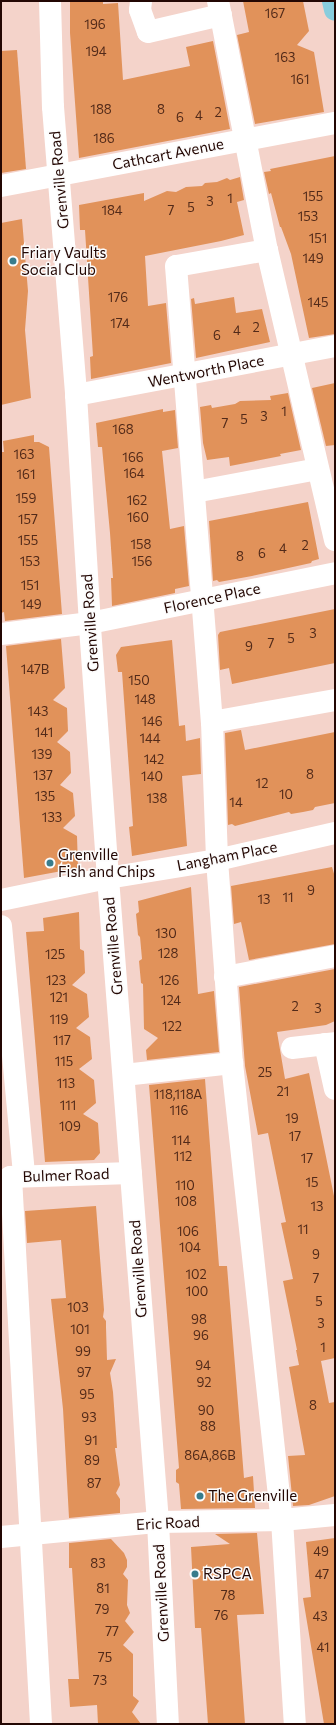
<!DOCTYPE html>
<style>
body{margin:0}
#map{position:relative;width:336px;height:1725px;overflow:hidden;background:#f4d3ca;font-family:Commissioner,sans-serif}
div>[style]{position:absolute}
.building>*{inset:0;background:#e1925a}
.minor>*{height:22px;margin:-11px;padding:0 11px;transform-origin:11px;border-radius:11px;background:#fff}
.major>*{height:22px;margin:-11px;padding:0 11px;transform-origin:11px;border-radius:11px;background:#88cddd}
.dots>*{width:11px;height:11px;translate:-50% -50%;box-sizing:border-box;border:2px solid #fcfcfc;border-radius:50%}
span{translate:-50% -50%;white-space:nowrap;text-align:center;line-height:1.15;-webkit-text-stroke:3px #fcfcfc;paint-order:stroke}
.number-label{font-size:13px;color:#522a19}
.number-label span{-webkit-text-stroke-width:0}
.street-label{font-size:15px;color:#230703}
.poi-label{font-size:15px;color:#230703}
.left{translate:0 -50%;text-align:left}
.frame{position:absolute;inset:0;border:2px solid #230703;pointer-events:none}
</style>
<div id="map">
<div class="building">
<i style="clip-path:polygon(70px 1px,103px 1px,103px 4px,118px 3px,123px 80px,190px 66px,186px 47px,213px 41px,230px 129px,79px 158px,70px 33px)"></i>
<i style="clip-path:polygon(243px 1px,303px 1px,309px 31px,297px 45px,314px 52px,324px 112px,255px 124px,237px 35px,249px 32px)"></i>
<i style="clip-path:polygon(17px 50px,26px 169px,1px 173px,1px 51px)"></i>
<i style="clip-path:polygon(335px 156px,335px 334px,309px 338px,291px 254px,281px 227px,280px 227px,271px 193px,269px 194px,264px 172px,271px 171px,270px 169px)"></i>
<i style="clip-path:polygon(240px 177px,244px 200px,237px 202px,244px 235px,221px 241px,145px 256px,148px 306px,166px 303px,171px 363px,91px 379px,90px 357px,93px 356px,85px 230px,80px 230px,79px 205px,144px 193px,144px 201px,167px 191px,176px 192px,186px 187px,202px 186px,205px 183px,217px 182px,227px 178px,230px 180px)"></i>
<i style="clip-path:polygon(22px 219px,28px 291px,25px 330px,31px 398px,1px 405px,1px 223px)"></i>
<i style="clip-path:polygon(234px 297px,236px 313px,262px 309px,270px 342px,196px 358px,191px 299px,194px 298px,195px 304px)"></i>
<i style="clip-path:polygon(335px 383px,335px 445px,326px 446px,312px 388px)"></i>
<i style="clip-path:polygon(288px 393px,301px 450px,280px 454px,281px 456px,230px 466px,229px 457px,207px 460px,203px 443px,200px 407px,211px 405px,212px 408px,235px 404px,240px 401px,271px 400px,270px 396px)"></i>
<i style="clip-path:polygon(163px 409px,163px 412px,175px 410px,178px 448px,162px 451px,170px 529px,184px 526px,189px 586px,175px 589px,175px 593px,112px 606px,111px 578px,113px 578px,110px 533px,102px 447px,98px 447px,96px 423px)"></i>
<i style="clip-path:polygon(34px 435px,34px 442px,39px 442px,49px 447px,62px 614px,5px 621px,4px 612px,1px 613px,1px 452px,4px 452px,3px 441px)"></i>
<i style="clip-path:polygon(308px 502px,319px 559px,312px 561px,311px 563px,252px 576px,219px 582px,217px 580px,213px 581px,209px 521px)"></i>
<i style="clip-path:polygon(335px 609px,335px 663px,232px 684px,229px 668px,220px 670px,218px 635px,220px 632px)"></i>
<i style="clip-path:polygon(61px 639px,65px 688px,53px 700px,67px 708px,68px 731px,57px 742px,70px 752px,71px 773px,60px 785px,73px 793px,75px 816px,63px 828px,77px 836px,78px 868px,24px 878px,6px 646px)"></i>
<i style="clip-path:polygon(172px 640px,179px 726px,185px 725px,186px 741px,200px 738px,201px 774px,182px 776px,187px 846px,132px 856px,129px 827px,133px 826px,122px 672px,118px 672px,116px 655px,121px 647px)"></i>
<i style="clip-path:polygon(241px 730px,245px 750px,335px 732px,335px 803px,315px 807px,313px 810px,303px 812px,291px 814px,289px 812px,235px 826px,232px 824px,228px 825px,225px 733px)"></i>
<i style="clip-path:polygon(332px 867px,335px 877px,335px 944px,249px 960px,241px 922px,234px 924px,231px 886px)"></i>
<i style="clip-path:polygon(191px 887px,198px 994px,214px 991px,219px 1052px,147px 1060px,146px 1050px,158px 1038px,144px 1029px,143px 984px,141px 983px,139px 961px,142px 959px,140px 937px,138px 935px,136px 914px,139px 912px,138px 901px)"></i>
<i style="clip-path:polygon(79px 912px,80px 949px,84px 951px,85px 973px,72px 985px,87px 994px,89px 1017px,76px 1028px,90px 1037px,92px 1059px,79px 1069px,94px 1080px,96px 1103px,83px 1114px,98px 1123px,100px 1153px,94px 1160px,45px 1162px,26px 932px,44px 931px,43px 918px)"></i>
<i style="clip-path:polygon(335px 969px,335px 1021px,326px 1025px,277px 1032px,285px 1079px,309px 1073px,335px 1201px,335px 1358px,321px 1361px,329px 1403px,335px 1402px,335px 1496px,309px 1505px,293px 1506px,288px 1456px,305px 1455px,289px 1367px,299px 1365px,296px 1350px,297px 1350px,283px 1281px,293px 1279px,281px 1223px,286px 1222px,284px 1213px,268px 1133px,258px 1135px,245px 1066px,239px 987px)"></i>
<i style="clip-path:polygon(205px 1079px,219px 1266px,227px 1266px,244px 1478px,253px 1476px,255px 1508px,181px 1509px,179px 1484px,176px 1482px,176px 1470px,179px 1468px,149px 1085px)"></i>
<i style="clip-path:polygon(96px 1206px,104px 1310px,103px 1317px,106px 1321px,106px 1327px,107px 1360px,116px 1359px,110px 1373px,113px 1392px,117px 1448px,115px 1448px,120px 1485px,116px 1493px,120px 1499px,120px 1513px,69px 1518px,63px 1409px,51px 1299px,66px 1298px,61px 1240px,27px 1243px,25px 1211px)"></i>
<i style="clip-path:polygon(257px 1533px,264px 1614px,237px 1615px,245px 1724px,208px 1724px,201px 1628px,195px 1628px,191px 1547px,230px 1544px,215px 1534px)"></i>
<i style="clip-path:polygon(335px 1538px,335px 1723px,324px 1724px,303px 1598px,311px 1597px,306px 1542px)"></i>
<i style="clip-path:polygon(111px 1539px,124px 1553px,127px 1560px,127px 1567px,123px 1574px,128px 1580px,127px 1605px,130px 1613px,125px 1621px,134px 1632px,123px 1645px,133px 1654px,133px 1696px,139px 1701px,132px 1712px,141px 1724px,98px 1724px,97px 1705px,70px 1707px,68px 1679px,79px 1679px,72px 1568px,69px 1568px,69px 1543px)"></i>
</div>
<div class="minor">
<i style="left:50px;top:1px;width:106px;rotate:88.4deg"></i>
<i style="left:53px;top:107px;width:289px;rotate:85.4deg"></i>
<i style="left:76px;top:395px;width:232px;rotate:86.5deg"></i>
<i style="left:90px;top:627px;width:252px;rotate:85.9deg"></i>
<i style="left:108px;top:878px;width:646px;rotate:85.56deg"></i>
<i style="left:158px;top:1522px;width:202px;rotate:87.2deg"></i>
<i style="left:141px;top:1px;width:9px;rotate:96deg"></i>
<i style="left:140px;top:10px;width:23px;rotate:70deg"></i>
<i style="left:148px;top:32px;width:75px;rotate:-13.1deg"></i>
<i style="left:218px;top:1px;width:254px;rotate:78.9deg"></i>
<i style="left:267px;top:250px;width:298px;rotate:76.8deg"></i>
<i style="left:1px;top:186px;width:340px;rotate:-10.7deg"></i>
<i style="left:267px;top:250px;width:92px;rotate:170deg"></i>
<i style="left:176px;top:266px;width:457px;rotate:85.5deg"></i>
<i style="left:212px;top:722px;width:138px;rotate:87.9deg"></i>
<i style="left:217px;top:860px;width:204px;rotate:85.8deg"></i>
<i style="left:232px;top:1063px;width:460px;rotate:83.8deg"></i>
<i style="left:282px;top:1520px;width:204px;rotate:86.4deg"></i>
<i style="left:76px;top:395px;width:264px;rotate:-10.7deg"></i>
<i style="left:194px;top:492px;width:126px;rotate:-10.5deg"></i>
<i style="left:1px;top:634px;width:90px;rotate:-7deg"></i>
<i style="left:90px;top:623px;width:250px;rotate:-11.5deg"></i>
<i style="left:212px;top:722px;width:125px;rotate:-10.1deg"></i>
<i style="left:1px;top:900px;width:109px;rotate:-11.6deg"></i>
<i style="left:108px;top:878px;width:110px;rotate:-9.4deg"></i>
<i style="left:217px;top:860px;width:121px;rotate:-12.9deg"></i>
<i style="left:1px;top:926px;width:251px;rotate:84.7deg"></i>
<i style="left:225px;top:977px;width:112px;rotate:-10.8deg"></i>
<i style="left:325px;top:1044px;width:46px;rotate:77.5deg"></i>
<i style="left:292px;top:1048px;width:43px;rotate:-6.6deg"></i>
<i style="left:124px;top:1075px;width:109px;rotate:-6.3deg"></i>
<i style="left:10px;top:1177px;width:121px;rotate:-1.9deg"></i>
<i style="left:11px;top:1177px;width:548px;rotate:86.86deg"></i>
<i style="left:1px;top:1537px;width:158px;rotate:-5.5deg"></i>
<i style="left:158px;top:1522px;width:124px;rotate:-0.9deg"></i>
<i style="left:282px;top:1520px;width:53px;rotate:-5.4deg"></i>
</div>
<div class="major">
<i style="left:333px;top:1px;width:9px;rotate:77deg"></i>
</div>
<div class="dots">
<i style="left:13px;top:261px;background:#387c8c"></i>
<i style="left:50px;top:863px;background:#387c8c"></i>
<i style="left:200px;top:1496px;background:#387c8c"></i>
<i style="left:195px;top:1574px;background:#387c8c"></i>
</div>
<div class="number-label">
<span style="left:275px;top:13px">167</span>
<span style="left:95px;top:24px">196</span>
<span style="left:96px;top:51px">194</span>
<span style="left:285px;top:57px">163</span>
<span style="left:300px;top:79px">161</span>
<span style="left:101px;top:109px">188</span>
<span style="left:161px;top:109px">8</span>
<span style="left:218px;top:112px">2</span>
<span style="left:199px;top:115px">4</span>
<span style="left:180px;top:117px">6</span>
<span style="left:104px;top:138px">186</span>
<span style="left:313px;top:196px">155</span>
<span style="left:230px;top:198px">1</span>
<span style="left:210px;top:201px">3</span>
<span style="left:191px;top:207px">5</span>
<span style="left:112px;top:210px">184</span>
<span style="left:171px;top:210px">7</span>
<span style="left:308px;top:216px">153</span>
<span style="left:318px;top:238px">151</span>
<span style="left:313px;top:258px">149</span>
<span style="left:118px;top:297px">176</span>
<span style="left:318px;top:302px">145</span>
<span style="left:120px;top:323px">174</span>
<span style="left:256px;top:327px">2</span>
<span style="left:237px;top:330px">4</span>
<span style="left:217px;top:335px">6</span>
<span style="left:284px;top:411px">1</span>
<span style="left:264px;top:416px">3</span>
<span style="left:244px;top:419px">5</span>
<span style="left:225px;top:423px">7</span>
<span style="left:123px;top:429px">168</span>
<span style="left:24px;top:454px">163</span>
<span style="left:133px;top:457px">166</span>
<span style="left:134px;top:473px">164</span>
<span style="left:26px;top:474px">161</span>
<span style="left:26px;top:498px">159</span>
<span style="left:137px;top:500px">162</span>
<span style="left:138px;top:517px">160</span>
<span style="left:28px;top:519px">157</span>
<span style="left:28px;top:540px">155</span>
<span style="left:141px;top:544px">158</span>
<span style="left:305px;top:545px">2</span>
<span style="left:283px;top:548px">4</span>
<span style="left:262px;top:553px">6</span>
<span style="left:240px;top:556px">8</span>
<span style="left:30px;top:561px">153</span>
<span style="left:142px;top:561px">156</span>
<span style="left:30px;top:585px">151</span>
<span style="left:31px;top:604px">149</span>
<span style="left:313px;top:633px">3</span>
<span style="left:291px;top:638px">5</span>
<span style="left:271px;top:643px">7</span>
<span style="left:249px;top:646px">9</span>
<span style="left:35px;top:669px">147B</span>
<span style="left:139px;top:680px">150</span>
<span style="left:145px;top:699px">148</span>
<span style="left:38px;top:711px">143</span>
<span style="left:152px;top:721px">146</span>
<span style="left:44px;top:732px">141</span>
<span style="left:150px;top:738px">144</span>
<span style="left:42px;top:754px">139</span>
<span style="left:154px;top:759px">142</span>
<span style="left:310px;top:774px">8</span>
<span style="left:43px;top:775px">137</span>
<span style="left:152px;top:776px">140</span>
<span style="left:262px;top:783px">12</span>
<span style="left:286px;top:794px">10</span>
<span style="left:45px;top:796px">135</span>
<span style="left:157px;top:798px">138</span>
<span style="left:236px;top:802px">14</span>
<span style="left:52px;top:817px">133</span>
<span style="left:311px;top:890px">9</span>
<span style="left:288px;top:897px">11</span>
<span style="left:264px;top:899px">13</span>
<span style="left:166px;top:933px">130</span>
<span style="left:168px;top:953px">128</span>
<span style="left:55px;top:954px">125</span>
<span style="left:56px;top:980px">123</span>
<span style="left:169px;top:980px">126</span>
<span style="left:59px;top:997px">121</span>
<span style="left:171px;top:1000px">124</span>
<span style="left:295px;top:1006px">2</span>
<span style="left:318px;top:1008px">3</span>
<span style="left:59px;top:1019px">119</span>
<span style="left:172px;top:1026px">122</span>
<span style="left:62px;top:1040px">117</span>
<span style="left:64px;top:1061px">115</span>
<span style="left:265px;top:1072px">25</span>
<span style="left:66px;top:1083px">113</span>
<span style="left:283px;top:1091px">21</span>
<span style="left:178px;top:1094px">118,118A</span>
<span style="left:68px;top:1105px">111</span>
<span style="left:179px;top:1110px">116</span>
<span style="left:292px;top:1118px">19</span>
<span style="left:70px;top:1126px">109</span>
<span style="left:295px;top:1136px">17</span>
<span style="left:181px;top:1140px">114</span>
<span style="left:183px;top:1156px">112</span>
<span style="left:307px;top:1158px">17</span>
<span style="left:312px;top:1182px">15</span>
<span style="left:185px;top:1185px">110</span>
<span style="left:186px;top:1201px">108</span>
<span style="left:317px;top:1206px">13</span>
<span style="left:303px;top:1229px">11</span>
<span style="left:188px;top:1231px">106</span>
<span style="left:190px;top:1247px">104</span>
<span style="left:316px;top:1254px">9</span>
<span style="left:196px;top:1274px">102</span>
<span style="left:316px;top:1278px">7</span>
<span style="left:197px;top:1291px">100</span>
<span style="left:319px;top:1301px">5</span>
<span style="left:78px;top:1307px">103</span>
<span style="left:199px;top:1319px">98</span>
<span style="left:321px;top:1323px">3</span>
<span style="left:80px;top:1329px">101</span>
<span style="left:201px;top:1335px">96</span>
<span style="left:323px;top:1347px">1</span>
<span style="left:83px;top:1351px">99</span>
<span style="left:203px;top:1365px">94</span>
<span style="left:84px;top:1372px">97</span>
<span style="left:204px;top:1382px">92</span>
<span style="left:87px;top:1394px">95</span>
<span style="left:313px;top:1405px">8</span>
<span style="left:206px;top:1410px">90</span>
<span style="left:89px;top:1417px">93</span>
<span style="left:208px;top:1426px">88</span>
<span style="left:91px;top:1440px">91</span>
<span style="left:210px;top:1455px">86A,86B</span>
<span style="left:92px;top:1460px">89</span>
<span style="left:94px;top:1483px">87</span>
<span style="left:321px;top:1551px">49</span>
<span style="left:98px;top:1563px">83</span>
<span style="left:322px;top:1574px">47</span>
<span style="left:103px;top:1588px">81</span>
<span style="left:228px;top:1595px">78</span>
<span style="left:102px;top:1609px">79</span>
<span style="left:221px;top:1615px">76</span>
<span style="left:320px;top:1616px">43</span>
<span style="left:112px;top:1631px">77</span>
<span style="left:323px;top:1647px">41</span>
<span style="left:105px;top:1657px">75</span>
<span style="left:100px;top:1680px">73</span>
</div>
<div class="street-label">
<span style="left:168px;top:154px;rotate:-11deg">Cathcart Avenue</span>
<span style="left:59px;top:180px;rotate:-95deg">Grenville Road</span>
<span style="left:206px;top:371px;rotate:-11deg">Wentworth Place</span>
<span style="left:212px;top:598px;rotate:-12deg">Florence Place</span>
<span style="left:90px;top:623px;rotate:-94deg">Grenville Road</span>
<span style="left:227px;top:856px;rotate:-11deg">Langham Place</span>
<span style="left:113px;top:946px;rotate:-95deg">Grenville Road</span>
<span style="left:66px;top:1175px;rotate:-2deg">Bulmer Road</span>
<span style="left:138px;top:1269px;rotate:-94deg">Grenville Road</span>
<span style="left:168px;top:1523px;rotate:-3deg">Eric Road</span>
<span style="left:161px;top:1593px;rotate:-93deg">Grenville Road</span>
</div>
<div class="poi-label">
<span class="left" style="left:21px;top:261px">Friary Vaults<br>Social Club</span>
<span class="left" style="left:58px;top:863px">Grenville<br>Fish and Chips</span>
<span class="left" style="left:208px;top:1496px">The Grenville</span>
<span class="left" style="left:203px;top:1574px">RSPCA</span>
</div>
<div class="frame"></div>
</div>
